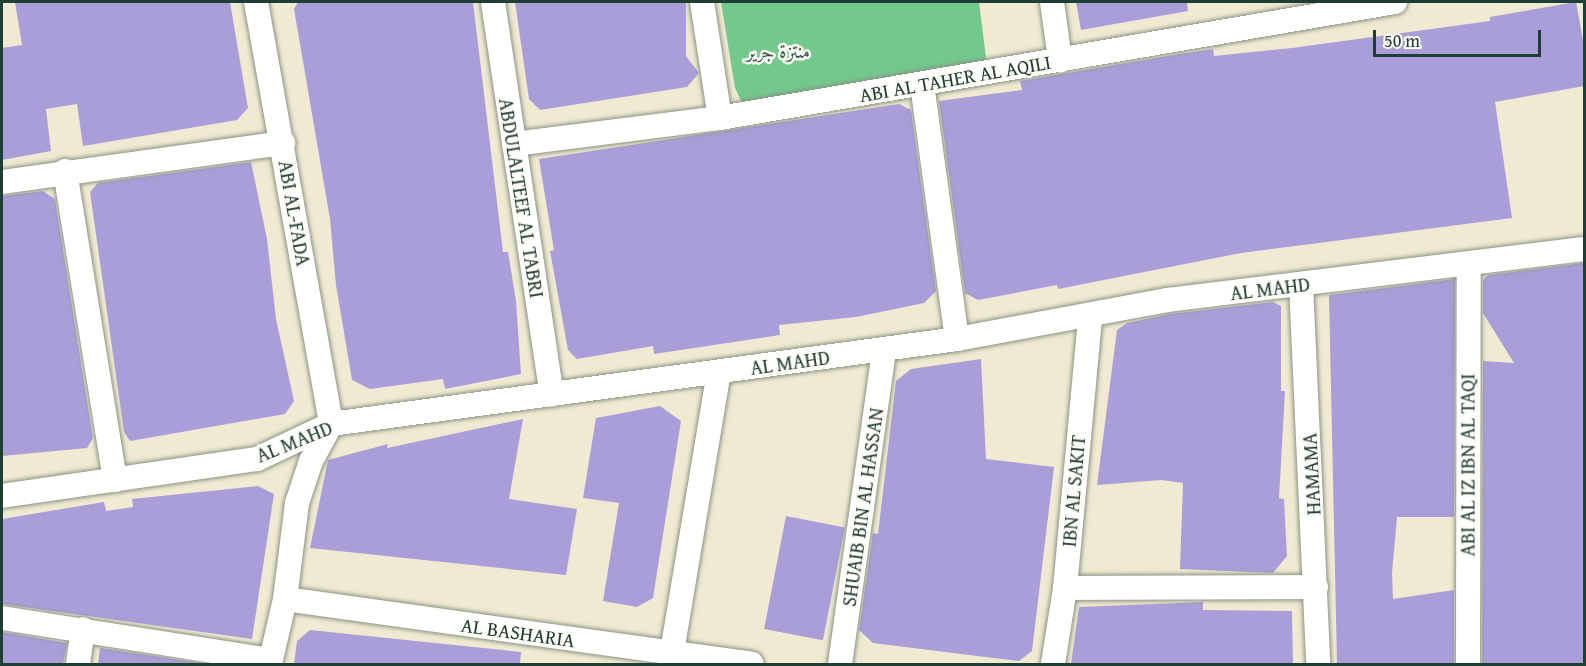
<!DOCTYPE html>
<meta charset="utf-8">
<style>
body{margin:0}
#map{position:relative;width:1586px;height:666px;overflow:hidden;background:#f1ead2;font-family:"Gentium Book Plus",Amiri,serif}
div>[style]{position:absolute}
.green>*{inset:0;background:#73c88d}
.building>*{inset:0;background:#aa9ed8;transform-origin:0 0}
.roads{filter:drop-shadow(0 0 2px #889483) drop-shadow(0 0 2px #889483)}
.minor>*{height:24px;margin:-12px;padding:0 12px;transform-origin:12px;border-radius:12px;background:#fff}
span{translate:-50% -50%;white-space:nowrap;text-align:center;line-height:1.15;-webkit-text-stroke:5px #fdfcf7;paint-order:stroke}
.park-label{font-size:20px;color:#34604a}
.street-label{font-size:20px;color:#1f3d34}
.frame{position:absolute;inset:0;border:3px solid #1f3d34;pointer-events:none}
.scale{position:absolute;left:1373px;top:30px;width:168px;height:27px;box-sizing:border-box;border:3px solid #1f3d34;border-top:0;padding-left:8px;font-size:18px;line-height:21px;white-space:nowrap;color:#1f3d34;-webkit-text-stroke:4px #fdfcf7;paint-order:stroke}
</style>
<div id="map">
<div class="green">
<i style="clip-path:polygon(721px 2px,979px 2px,987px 66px,743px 105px,735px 88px)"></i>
</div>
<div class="building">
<i style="clip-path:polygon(15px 2px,230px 2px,248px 108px,237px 120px,83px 146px,77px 104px,46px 109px,51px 151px,2px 160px,2px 48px,22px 45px)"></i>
<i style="clip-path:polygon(298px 2px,473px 2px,503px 252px,508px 252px,516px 301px,521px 374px,445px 389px,443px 379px,370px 389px,352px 380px,336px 285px,330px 219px,294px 9px)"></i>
<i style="clip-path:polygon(515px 2px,686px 2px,686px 56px,699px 73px,687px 87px,540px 110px,529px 99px)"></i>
<i style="clip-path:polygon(1076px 2px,1187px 2px,1188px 11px,1081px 30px)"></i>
<i style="clip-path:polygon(1576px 2px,1584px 46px,1584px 86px,1495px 102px,1512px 218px,1241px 253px,1058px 289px,1057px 285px,978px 300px,965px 293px,939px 101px,1022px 90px,1020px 81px,1173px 55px,1213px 49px,1214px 56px,1292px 48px,1490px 21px,1490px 17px)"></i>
<i style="clip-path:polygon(899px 104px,911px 110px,936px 291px,924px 303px,856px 317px,779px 325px,780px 335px,654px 354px,653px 346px,577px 359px,568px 350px,550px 251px,554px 250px,539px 159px)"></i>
<i style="clip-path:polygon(251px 162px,267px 239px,276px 319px,294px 401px,285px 414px,130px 441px,124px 432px,90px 192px,98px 183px)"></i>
<i style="clip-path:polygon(43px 191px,55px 199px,93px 438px,87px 448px,2px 456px,2px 196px)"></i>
<i style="clip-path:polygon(1584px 263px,1584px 664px,1482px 664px,1483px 361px,1514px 363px,1483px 313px,1483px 280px,1488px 275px)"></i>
<i style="clip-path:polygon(1455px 279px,1454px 517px,1397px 517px,1392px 573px,1393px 599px,1454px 590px,1454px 664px,1337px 664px,1329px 295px)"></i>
<i style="clip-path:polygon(1273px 302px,1281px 306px,1281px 391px,1285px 391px,1279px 498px,1284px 499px,1287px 556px,1273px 573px,1180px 569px,1183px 483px,1162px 480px,1097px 485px,1117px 330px,1127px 323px,1170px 314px)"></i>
<i style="clip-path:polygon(981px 359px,986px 459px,1054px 467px,1032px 651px,1019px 661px,873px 643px,859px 630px,873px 533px,878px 534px,896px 381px,911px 369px)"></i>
<i style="clip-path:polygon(660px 406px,681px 421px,653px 598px,637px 607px,603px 601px,619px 503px,583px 498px,596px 418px)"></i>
<i style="clip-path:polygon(523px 419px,509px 499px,577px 509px,566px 575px,310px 548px,328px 460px,388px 444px,387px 448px)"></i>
<i style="clip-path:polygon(258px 486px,274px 494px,252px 639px,2px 604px,2px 519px,104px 502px,106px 511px,133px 507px,132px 499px)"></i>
<i style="left:786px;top:516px;width:60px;height:115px;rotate:11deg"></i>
<i style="clip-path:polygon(1203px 602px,1203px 610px,1292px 611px,1293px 664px,1071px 664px,1079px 607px)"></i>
<i style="clip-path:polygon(310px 630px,521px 652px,520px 664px,294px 664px,297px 641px)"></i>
<i style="clip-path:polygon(2px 632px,67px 643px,63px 664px,2px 664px)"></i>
<i style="clip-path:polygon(100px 648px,207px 664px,98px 664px)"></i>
</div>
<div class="roads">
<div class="minor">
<i style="left:256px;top:2px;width:429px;rotate:79.9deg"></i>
<i style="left:331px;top:424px;width:42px;rotate:118.4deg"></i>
<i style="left:311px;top:461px;width:44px;rotate:108.4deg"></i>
<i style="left:297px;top:503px;width:97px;rotate:97.1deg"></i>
<i style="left:285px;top:599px;width:67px;rotate:103deg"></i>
<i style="left:493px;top:2px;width:397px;rotate:81.5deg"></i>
<i style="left:702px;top:2px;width:117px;rotate:81.2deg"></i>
<i style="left:1052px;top:2px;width:59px;rotate:82.1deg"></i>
<i style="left:922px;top:84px;width:257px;rotate:82.2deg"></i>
<i style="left:514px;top:144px;width:208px;rotate:-7.2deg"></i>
<i style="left:720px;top:118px;width:685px;rotate:-9.75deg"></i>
<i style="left:65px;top:171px;width:313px;rotate:80.8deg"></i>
<i style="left:2px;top:182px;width:284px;rotate:-7.9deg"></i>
<i style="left:1301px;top:284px;width:380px;rotate:87.4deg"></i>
<i style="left:2px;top:496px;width:258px;rotate:-8.3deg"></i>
<i style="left:257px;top:459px;width:82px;rotate:-25.3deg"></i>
<i style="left:331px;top:424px;width:632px;rotate:-7.73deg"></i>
<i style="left:957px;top:339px;width:215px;rotate:-10.5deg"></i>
<i style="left:1168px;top:300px;width:419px;rotate:-7deg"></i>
<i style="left:1065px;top:588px;width:251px;rotate:-0.2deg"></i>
<i style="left:285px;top:599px;width:471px;rotate:7.9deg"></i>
<i style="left:2px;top:618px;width:272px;rotate:8.9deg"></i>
<i style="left:78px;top:664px;width:35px;rotate:-82deg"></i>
<i style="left:670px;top:664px;width:296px;rotate:-80.5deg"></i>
<i style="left:840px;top:664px;width:317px;rotate:-82deg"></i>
<i style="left:1053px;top:664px;width:77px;rotate:-81deg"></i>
<i style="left:1065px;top:588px;width:271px;rotate:-84.7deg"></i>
<i style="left:1468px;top:664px;width:399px;rotate:-89.9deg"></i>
</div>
</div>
<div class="park-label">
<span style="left:778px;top:50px">منتزة جرير</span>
</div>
<div class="street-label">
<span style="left:955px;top:78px;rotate:-10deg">ABI AL TAHER AL AQILI</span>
<span style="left:522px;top:198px;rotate:81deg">ABDULALTEEF AL TABRI</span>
<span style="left:295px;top:213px;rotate:80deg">ABI AL-FADA</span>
<span style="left:1270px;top:288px;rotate:-7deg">AL MAHD</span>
<span style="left:790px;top:362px;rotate:-8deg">AL MAHD</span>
<span style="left:294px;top:441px;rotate:-22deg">AL MAHD</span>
<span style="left:1467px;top:465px;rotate:-90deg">ABI AL IZ IBN AL TAQI</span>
<span style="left:1311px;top:474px;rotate:-93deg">HAMAMA</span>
<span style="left:1073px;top:491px;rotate:-85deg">IBN AL SAKIT</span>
<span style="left:862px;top:507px;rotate:-82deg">SHUAIB BIN AL HASSAN</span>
<span style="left:518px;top:632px;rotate:8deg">AL BASHARIA</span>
</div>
<div class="frame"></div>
<div class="scale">50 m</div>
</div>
